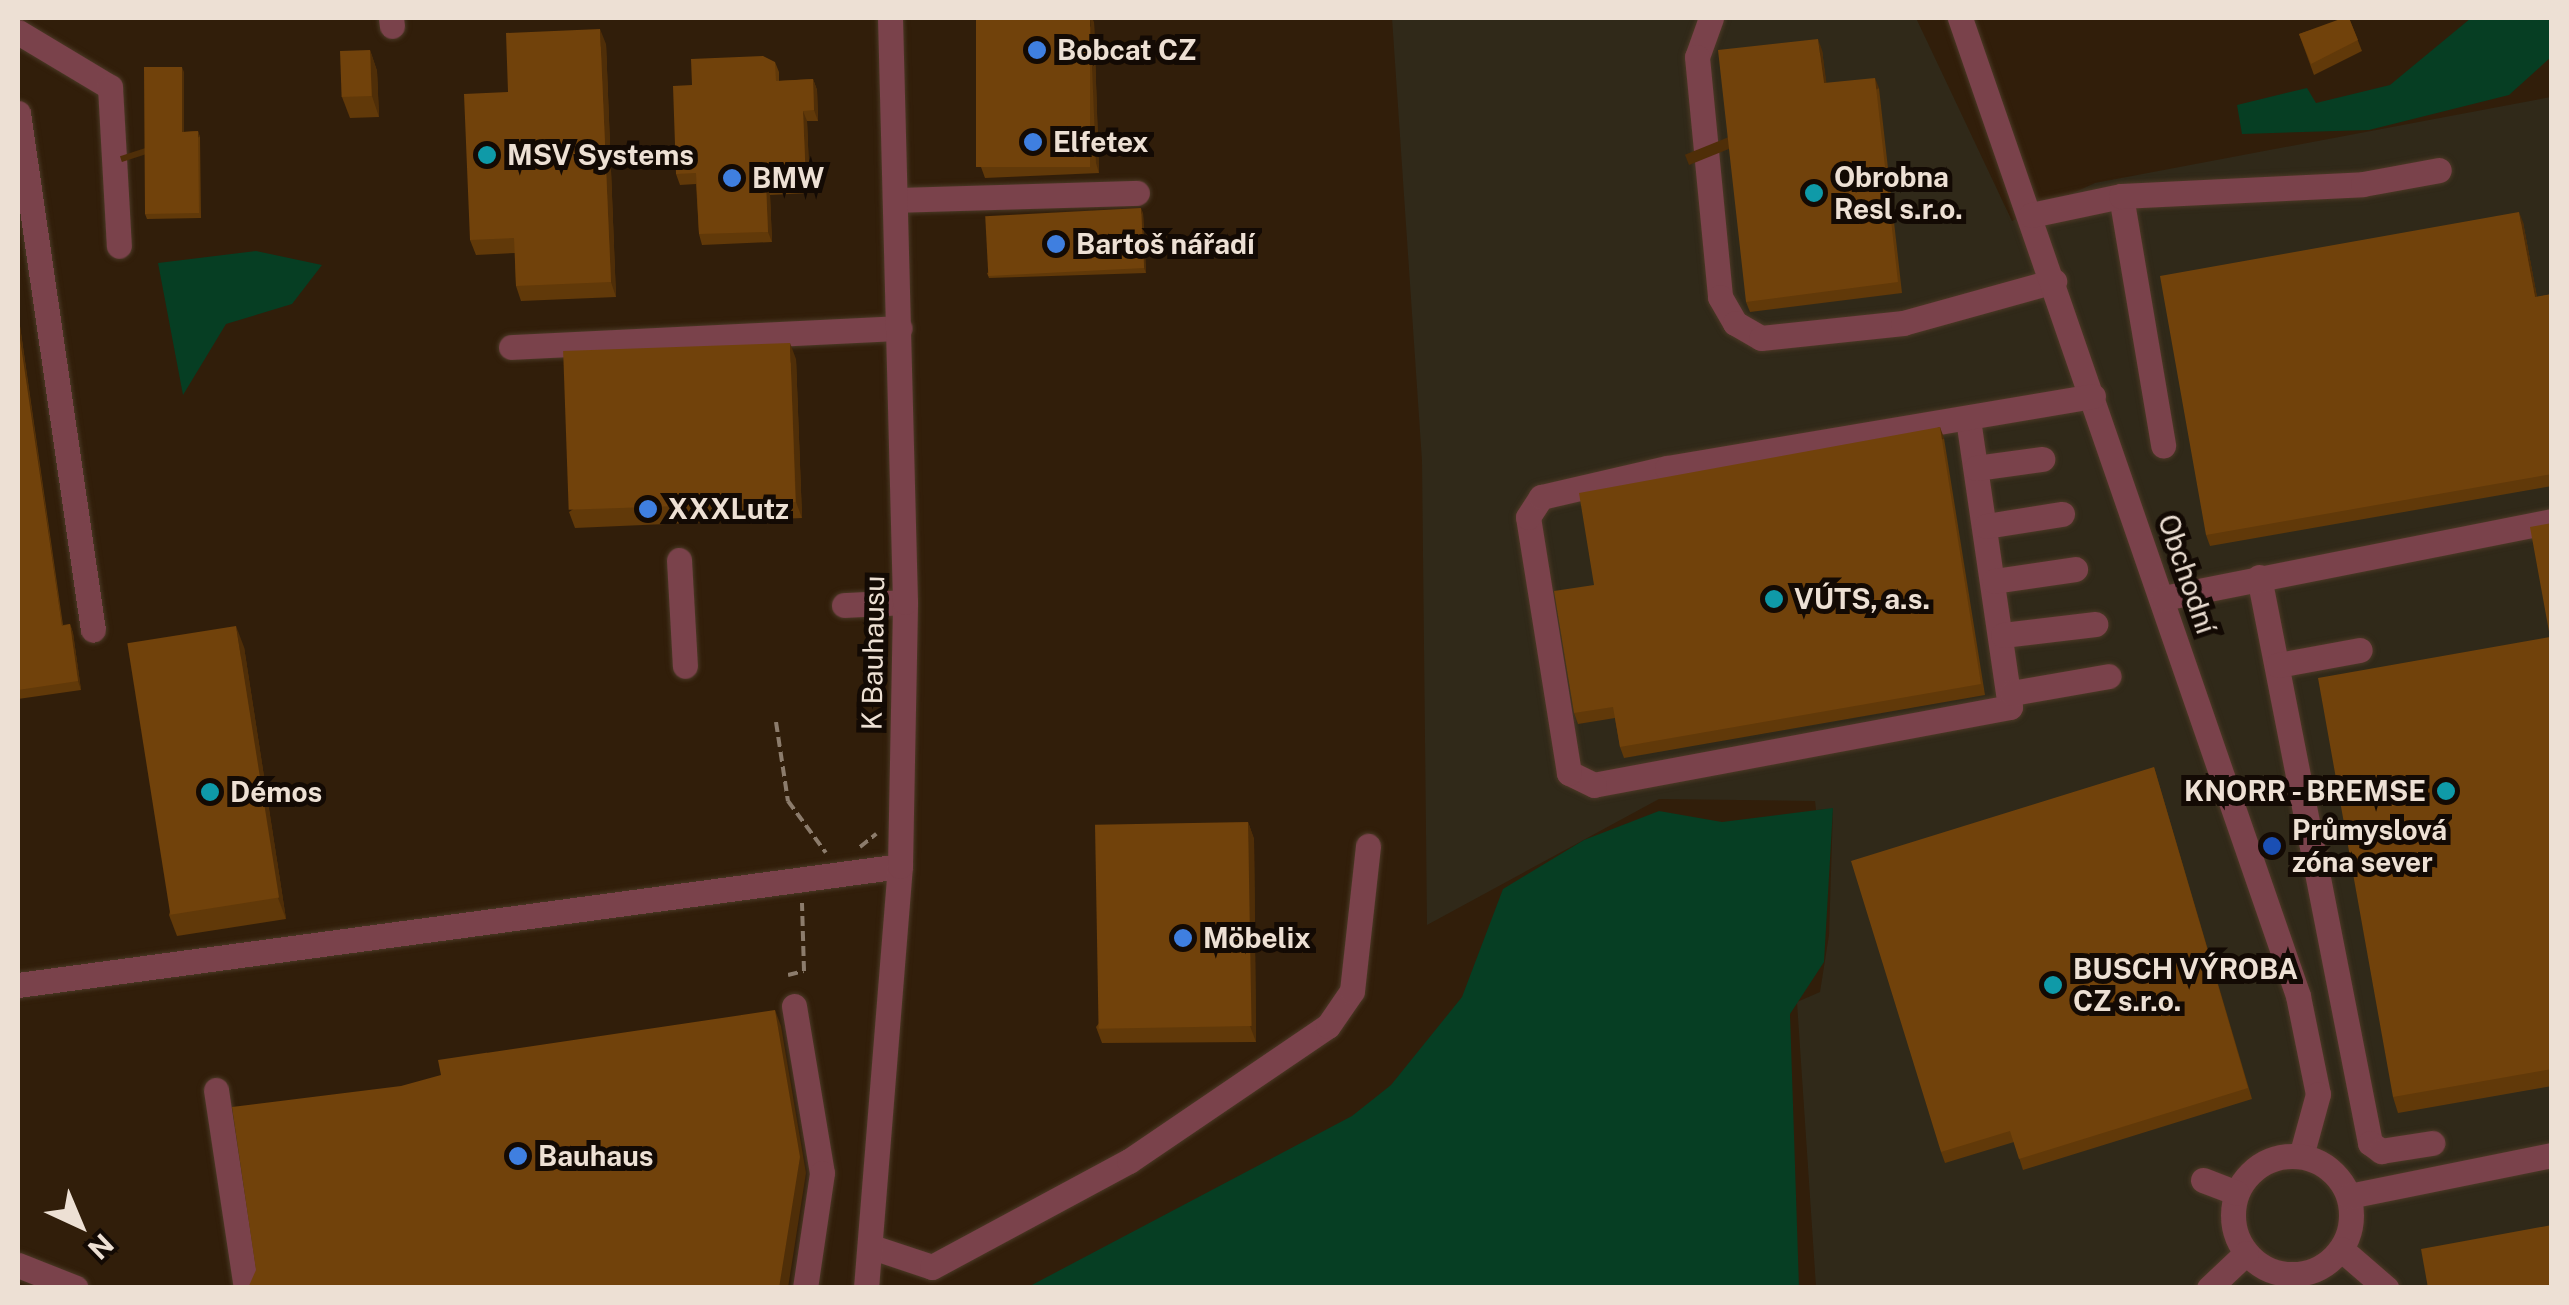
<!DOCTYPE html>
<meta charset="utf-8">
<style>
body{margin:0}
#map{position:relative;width:2569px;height:1305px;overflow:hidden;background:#311e0a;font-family:"Public Sans",sans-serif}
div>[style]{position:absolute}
.industrial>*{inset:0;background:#302919}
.green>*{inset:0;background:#063e23}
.path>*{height:4px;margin-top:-2px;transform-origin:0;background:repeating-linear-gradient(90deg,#8c7c6c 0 10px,transparent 0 15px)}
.roads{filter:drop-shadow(0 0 2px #4b3926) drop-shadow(0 0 2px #4b3926)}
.minor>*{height:25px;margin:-12.5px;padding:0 12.5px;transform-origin:12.5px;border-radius:12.5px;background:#7a424b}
.minor>.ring{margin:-12.5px;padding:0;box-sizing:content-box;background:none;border:25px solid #7a424b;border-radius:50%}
.wall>*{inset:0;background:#613909}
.shaded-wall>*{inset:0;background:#4f2e08;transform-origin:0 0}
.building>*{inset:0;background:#71420b;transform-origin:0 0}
.dots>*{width:28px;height:28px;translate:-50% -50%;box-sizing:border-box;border:5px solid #130a04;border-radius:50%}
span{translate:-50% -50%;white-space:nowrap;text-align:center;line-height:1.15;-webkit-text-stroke:10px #130a04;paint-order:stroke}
.poi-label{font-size:28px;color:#ede0d4;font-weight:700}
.left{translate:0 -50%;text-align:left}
.right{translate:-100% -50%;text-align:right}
.street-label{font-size:28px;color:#ede0d4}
.frame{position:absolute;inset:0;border:20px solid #ede0d4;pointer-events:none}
.north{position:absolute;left:30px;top:1175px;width:100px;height:100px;-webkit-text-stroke:8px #130a04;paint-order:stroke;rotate:136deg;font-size:28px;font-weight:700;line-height:40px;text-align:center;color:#ede0d4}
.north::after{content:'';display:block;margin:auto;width:35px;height:45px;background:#ede0d4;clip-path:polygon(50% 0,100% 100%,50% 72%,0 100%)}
</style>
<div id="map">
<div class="industrial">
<i style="clip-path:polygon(1392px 18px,1916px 18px,2012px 221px,2095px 183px,2551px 97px,2551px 1287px,1816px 1287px,1797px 1002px,1820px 992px,1829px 935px,1833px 809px,1816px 810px,1815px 801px,1659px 799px,1427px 925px,1422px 461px)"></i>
</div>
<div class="green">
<i style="clip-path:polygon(2471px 18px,2551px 18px,2551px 57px,2509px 95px,2369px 130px,2242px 134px,2237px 105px,2307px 88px,2316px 103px,2390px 85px)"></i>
<i style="clip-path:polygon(256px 251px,322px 265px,292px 304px,226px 324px,183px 395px,158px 263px)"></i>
<i style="clip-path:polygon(1833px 808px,1824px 962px,1790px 1014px,1799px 1287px,1028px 1287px,1352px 1116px,1391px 1085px,1462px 997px,1503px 889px,1584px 840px,1659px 811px,1722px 822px)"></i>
</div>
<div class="path">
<i style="left:776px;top:722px;width:80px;rotate:81.4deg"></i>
<i style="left:788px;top:801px;width:64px;rotate:53.8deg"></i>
<i style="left:860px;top:847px;width:21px;rotate:-39deg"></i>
<i style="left:788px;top:975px;width:16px;rotate:-14deg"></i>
<i style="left:804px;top:971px;width:68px;rotate:-91.7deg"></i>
</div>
<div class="roads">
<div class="minor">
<i style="left:391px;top:18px;width:8px;rotate:83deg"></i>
<i style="left:1711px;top:18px;width:41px;rotate:109.7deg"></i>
<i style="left:1697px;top:57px;width:241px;rotate:84.5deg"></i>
<i style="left:1720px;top:297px;width:30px;rotate:60deg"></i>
<i style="left:1735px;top:323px;width:30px;rotate:30deg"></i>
<i style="left:1761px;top:338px;width:143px;rotate:-6deg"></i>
<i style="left:1903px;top:323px;width:157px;rotate:-15.5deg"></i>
<i style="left:1960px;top:18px;width:1035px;rotate:70.93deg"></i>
<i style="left:2298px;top:996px;width:100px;rotate:78.5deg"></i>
<i style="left:2318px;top:1094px;width:64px;rotate:105.3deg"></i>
<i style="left:18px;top:32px;width:107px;rotate:30.9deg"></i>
<i style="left:110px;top:87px;width:159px;rotate:86.8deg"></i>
<i style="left:18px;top:113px;width:522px;rotate:81.75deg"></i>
<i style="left:2121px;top:196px;width:253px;rotate:80.4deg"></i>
<i style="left:895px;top:200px;width:242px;rotate:-1.7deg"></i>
<i style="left:2031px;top:215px;width:92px;rotate:-11.9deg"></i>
<i style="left:2121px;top:196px;width:242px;rotate:-2.8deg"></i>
<i style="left:2363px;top:184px;width:77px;rotate:-10.4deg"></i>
<i style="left:511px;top:347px;width:389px;rotate:-2.8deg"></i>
<i style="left:1968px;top:419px;width:291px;rotate:81.7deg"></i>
<i style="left:2010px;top:707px;width:423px;rotate:169.4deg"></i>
<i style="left:1594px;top:785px;width:28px;rotate:-154deg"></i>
<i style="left:1569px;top:773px;width:259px;rotate:-99.1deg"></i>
<i style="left:1528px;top:517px;width:24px;rotate:-57deg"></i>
<i style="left:1541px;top:497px;width:129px;rotate:-13deg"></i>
<i style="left:1667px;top:468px;width:432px;rotate:-9.6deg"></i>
<i style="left:1976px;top:468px;width:67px;rotate:-7.8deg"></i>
<i style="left:1986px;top:526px;width:77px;rotate:-9deg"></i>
<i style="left:679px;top:560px;width:106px;rotate:86.8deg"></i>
<i style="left:2259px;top:577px;width:577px;rotate:78.9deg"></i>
<i style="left:2370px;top:1143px;width:14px;rotate:36deg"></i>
<i style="left:2381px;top:1151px;width:52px;rotate:-8.9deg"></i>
<i style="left:1994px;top:581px;width:82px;rotate:-8.4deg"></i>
<i style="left:2163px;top:598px;width:397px;rotate:-11.2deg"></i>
<i style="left:844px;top:605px;width:61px;rotate:-2.8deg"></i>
<i style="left:2003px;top:635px;width:93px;rotate:-6.8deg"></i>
<i style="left:2278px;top:665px;width:83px;rotate:-10.4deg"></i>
<i style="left:2012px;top:693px;width:98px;rotate:-9.9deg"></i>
<i style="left:18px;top:985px;width:890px;rotate:-7.68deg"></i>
<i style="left:794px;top:1006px;width:169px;rotate:80.5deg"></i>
<i style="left:822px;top:1173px;width:116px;rotate:98.4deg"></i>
<i style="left:216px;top:1090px;width:200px;rotate:81.4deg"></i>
<i class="ring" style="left:2233px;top:1156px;width:93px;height:93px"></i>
<i style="left:2203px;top:1180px;width:36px;rotate:21deg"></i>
<i style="left:2349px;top:1196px;width:207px;rotate:-11.4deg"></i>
<i style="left:872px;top:1247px;width:63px;rotate:18.4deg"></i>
<i style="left:932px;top:1267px;width:224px;rotate:-28.3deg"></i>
<i style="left:1129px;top:1161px;width:240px;rotate:-34.2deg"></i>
<i style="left:1328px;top:1026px;width:42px;rotate:-55.6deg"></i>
<i style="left:1352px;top:991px;width:146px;rotate:-83.7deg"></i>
<i style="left:2341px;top:1249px;width:60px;rotate:40.9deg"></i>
<i style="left:18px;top:1265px;width:62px;rotate:21.6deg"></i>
<i style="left:866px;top:1288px;width:423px;rotate:-85.4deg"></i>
<i style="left:900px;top:866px;width:264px;rotate:-88.9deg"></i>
<i style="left:905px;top:602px;width:584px;rotate:-91.47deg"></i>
<i style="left:2209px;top:1288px;width:51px;rotate:-43.4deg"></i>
</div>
</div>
<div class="wall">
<i style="clip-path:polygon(2349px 18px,2362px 51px,2314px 75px,2299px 34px)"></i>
<i style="clip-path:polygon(1094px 22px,1099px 173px,985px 178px,981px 167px)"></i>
<i style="clip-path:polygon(606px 44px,616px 297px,521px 301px,516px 286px,515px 253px,476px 255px,470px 240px,508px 92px)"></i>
<i style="clip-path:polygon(370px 50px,377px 71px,379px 117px,350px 118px,342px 97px)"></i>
<i style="clip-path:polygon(1822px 50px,1826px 83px,1879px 88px,1902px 293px,1750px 312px,1746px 302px)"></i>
<i style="clip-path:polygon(775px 62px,779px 72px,779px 81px,813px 79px,817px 90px,818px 121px,807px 121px,810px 193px,770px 195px,772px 242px,702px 245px,699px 234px,696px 184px,680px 185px,676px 174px,692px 85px)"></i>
<i style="clip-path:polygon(184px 72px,184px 132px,198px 131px,200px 137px,201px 218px,147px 219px,145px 214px)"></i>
<i style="clip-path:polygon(1143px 213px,1146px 273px,989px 278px,987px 273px)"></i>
<i style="clip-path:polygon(2523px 222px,2537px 297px,2552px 294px,2552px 486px,2210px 546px,2206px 535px)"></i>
<i style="clip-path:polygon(18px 312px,63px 625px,70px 624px,73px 633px,81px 690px,18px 699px)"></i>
<i style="clip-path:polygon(796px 359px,802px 518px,575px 528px,569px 512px)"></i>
<i style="clip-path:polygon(1944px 438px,1985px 695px,1624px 758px,1620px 747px,1615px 718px,1578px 724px,1574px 713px)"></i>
<i style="clip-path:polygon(2552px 523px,2552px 1086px,2398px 1113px,2393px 1097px,2550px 637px)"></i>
<i style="clip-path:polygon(244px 647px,286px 919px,177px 936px,169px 915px)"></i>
<i style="clip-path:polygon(2154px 767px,2252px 1099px,2023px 1170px,2014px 1142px,1945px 1163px,1941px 1152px)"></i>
<i style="clip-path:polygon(1248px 822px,1254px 839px,1256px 1042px,1102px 1043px,1096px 1027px)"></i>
</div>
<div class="shaded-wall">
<i style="clip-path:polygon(1090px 18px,1092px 18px,1094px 22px,1099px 173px,1096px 163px)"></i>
<i style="clip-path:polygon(600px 29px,606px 44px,616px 297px,611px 282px)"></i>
<i style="clip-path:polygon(1818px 39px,1822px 50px,1828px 94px,1824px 83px)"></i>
<i style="clip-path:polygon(370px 50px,377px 71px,379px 117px,372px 96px)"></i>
<i style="clip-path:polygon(182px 67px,184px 72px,184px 137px,182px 132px)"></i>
<i style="left:1875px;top:78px;width:11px;height:205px;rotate:68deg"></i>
<i style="clip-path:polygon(813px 79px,817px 90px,818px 121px,814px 110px)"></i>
<i style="clip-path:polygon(803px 111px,807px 121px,810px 193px,806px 182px)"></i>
<i style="left:198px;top:131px;width:6px;height:82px;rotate:72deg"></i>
<i style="clip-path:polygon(766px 184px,770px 195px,772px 242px,768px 232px)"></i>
<i style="clip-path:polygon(1141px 208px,1143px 213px,1146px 273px,1144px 268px)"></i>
<i style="clip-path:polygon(2519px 212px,2523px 222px,2539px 308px,2535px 297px)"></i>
<i style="left:18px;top:312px;width:325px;height:13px;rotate:82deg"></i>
<i style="clip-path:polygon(790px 343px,796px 359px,802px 518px,796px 502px)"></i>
<i style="left:1940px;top:427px;width:12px;height:260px;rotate:70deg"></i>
<i style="clip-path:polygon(70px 624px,73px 633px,81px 690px,78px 681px)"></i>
<i style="clip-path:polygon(236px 626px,244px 647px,286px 919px,278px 898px)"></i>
<i style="clip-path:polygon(1248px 822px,1254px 839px,1256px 1042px,1250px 1026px)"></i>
<i style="clip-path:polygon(775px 1010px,781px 1026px,806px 1173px,788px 1288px,779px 1288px)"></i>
</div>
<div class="building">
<i style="left:976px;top:18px;width:114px;height:149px"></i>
<i style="clip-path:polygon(2343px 18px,2349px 18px,2358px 40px,2311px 64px,2299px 34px)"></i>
<i style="clip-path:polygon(600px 29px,611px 282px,516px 286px,514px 238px,470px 240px,464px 94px,508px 92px,506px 33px)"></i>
<i style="clip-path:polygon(1818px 39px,1824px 83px,1875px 78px,1898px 282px,1746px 302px,1718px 50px)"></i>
<i style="left:370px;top:50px;width:46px;height:30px;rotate:88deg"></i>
<i style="clip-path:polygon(763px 56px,775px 62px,776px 81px,813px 79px,814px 110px,803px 111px,806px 182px,766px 184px,768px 232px,699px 234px,696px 173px,676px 174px,673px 86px,692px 85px,691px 59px)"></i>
<i style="clip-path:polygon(144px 67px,182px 67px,182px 132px,198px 131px,199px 213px,145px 214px)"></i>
<i style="left:1141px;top:208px;width:60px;height:156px;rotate:87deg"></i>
<i style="clip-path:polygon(2519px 212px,2535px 297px,2552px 294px,2552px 474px,2206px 535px,2160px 276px)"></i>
<i style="clip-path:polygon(18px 325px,62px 626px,70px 624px,78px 681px,18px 690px)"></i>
<i style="left:790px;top:343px;width:159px;height:227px;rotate:88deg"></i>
<i style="clip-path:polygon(1940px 427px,1981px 684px,1620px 747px,1613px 707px,1574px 713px,1554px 591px,1594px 585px,1579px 493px)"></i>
<i style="clip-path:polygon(2552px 523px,2552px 1069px,2393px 1097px,2318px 678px,2550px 637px,2530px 527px)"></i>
<i style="left:236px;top:626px;width:275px;height:110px;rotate:81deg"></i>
<i style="clip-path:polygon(2154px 767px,2248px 1088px,2019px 1159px,2010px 1131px,1941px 1152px,1851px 861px)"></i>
<i style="left:1248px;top:822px;width:204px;height:153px;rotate:89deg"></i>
<i style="clip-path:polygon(775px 1010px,800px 1157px,779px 1288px,248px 1288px,256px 1270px,232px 1107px,401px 1086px,441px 1075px,438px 1060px)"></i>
<i style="clip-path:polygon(2552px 1225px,2552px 1288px,2428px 1288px,2421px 1249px)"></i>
</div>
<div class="dots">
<i style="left:1037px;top:50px;background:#3f7fe0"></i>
<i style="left:1033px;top:142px;background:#3f7fe0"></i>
<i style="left:487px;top:155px;background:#0f9aa8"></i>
<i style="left:732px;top:178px;background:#3f7fe0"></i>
<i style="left:1814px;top:193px;background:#0f9aa8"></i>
<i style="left:1056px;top:244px;background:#3f7fe0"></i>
<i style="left:648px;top:509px;background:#3f7fe0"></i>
<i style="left:1774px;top:599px;background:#0f9aa8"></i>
<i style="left:2446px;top:791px;background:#0f9aa8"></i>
<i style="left:210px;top:792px;background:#0f9aa8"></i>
<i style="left:2272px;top:846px;background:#1a4fb4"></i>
<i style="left:1183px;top:938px;background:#3f7fe0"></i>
<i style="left:2053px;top:985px;background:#0f9aa8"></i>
<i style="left:518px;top:1156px;background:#3f7fe0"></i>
</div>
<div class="poi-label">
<span class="left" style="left:1057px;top:50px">Bobcat CZ</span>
<span class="left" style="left:1053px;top:142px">Elfetex</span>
<span class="left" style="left:507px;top:155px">MSV Systems</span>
<span class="left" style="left:1834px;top:193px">Obrobna<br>Resl s.r.o.</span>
<span class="left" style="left:752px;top:178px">BMW</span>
<span class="left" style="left:1076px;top:244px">Bartoš nářadí</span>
<span class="left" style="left:668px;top:509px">XXXLutz</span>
<span class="left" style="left:1794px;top:599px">VÚTS, a.s.</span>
<span class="right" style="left:2426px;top:791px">KNORR - BREMSE</span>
<span class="left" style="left:230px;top:792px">Démos</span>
<span class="left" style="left:2292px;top:846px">Průmyslová<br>zóna sever</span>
<span class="left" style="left:1203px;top:938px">Möbelix</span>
<span class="left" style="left:2073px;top:985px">BUSCH VÝROBA<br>CZ s.r.o.</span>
<span class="left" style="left:538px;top:1156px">Bauhaus</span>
</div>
<div class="street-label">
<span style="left:2187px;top:574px;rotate:71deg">Obchodní</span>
<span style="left:873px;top:653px;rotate:-89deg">K Bauhausu</span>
</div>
<div class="frame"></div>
<div class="north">N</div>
</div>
